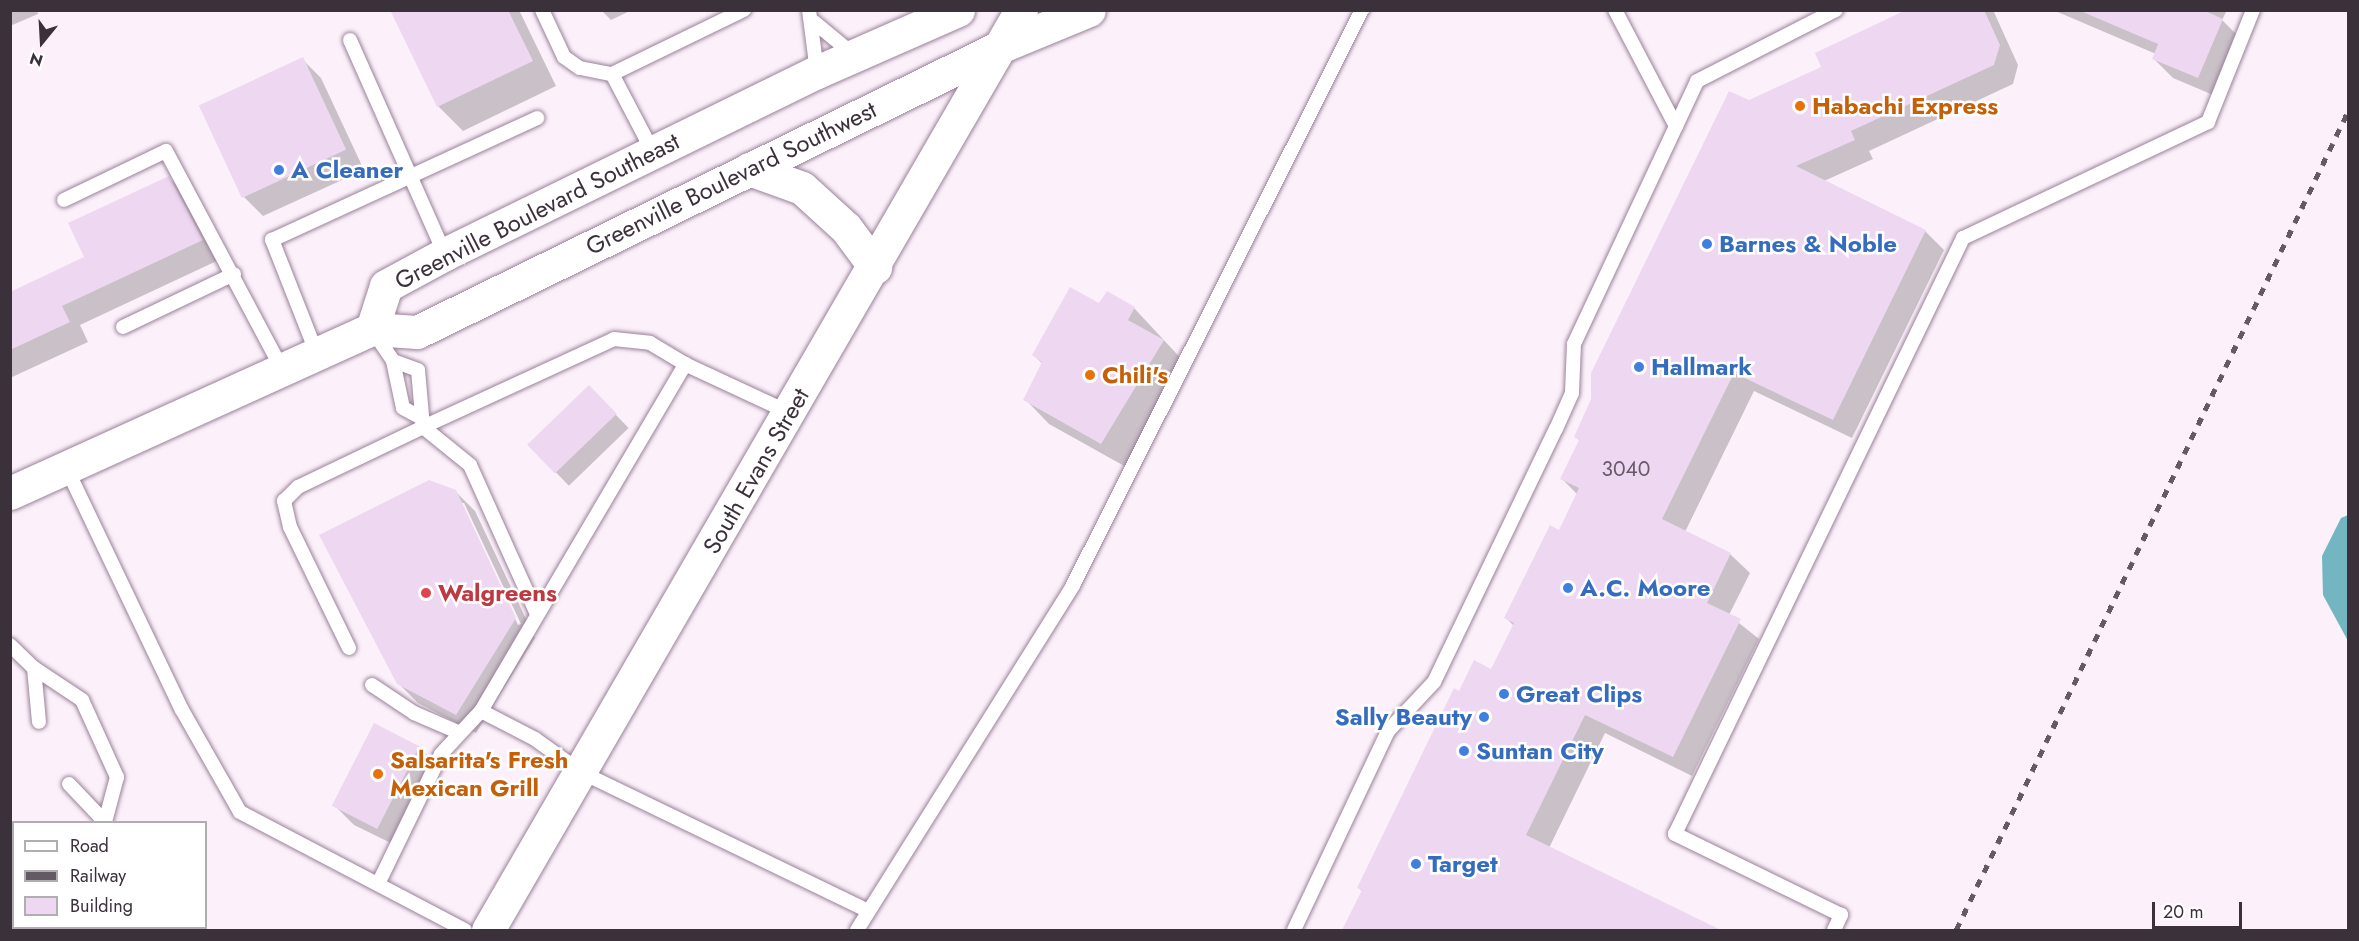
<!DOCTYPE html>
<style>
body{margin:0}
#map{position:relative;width:2359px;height:941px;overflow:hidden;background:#fcf1fb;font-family:Jost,sans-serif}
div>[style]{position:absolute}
.water>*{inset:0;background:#73b5c0}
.shadow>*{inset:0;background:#0003;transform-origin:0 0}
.building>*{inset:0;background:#eed7f1;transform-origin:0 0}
.roads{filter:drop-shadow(0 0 2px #998198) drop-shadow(0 0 2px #998198)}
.lane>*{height:14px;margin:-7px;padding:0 7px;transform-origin:7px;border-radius:7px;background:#fff}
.secondary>*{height:33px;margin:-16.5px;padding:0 16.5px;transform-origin:16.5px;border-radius:16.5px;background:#fff}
.highway>*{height:33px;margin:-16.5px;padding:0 16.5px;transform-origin:16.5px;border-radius:16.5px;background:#fff}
.rail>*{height:4.5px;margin-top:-2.25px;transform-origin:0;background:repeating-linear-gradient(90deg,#645a64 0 8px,transparent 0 16px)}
.dots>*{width:16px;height:16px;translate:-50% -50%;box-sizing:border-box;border:3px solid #fff;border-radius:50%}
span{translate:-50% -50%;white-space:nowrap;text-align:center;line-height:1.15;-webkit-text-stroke:5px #fff;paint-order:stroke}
.number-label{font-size:21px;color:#685a68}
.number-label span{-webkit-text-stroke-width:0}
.food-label{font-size:24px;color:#c56008;font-weight:700}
.left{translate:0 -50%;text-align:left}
.shop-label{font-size:24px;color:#366cbe;font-weight:700}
.right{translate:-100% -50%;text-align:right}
.street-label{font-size:24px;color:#3b313b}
.health-label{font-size:24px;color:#be3a42;font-weight:700}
.frame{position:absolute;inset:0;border:12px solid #3b313b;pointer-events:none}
.legend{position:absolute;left:12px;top:821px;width:195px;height:108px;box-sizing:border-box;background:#fff;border:2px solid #b1adb1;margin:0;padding:8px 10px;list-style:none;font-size:18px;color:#3b313b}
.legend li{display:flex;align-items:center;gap:12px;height:30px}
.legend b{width:30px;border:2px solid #b1adb1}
.north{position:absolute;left:12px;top:12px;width:60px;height:60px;-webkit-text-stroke:4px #fff;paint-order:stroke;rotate:198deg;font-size:16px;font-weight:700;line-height:24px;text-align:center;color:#3b313b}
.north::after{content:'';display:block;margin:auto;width:21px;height:27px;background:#3b313b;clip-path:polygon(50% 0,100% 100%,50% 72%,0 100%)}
.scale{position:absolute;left:2152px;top:902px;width:90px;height:27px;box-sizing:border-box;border:3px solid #3b313b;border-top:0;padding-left:8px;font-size:18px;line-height:21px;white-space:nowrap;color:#3b313b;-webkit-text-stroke:4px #fff;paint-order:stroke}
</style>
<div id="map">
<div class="water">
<i style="clip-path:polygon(2348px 515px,2348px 641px,2323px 595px,2322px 556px,2341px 518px)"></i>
</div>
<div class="shadow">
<i style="clip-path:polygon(10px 10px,37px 10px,38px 14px,10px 26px)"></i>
<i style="clip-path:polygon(392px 10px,519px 10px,556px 86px,463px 131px,438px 106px)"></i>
<i style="clip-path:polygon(601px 10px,632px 10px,611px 20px)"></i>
<i style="clip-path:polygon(1910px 10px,1993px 10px,2018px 65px,2013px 84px,1869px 151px,1873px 159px,1824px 181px,1925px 231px,1944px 250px,1852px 438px,1754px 391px,1685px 532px,1730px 554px,1750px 573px,1729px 615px,1759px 639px,1692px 776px,1605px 733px,1549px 848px,1718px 930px,1352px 930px,1346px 925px,1363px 892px,1358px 887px,1460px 693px,1492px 670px,1514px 626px,1506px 618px,1560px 532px,1578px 495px,1561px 478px,1580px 441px,1576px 437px,1749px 102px,1823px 68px)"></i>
<i style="clip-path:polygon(2053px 10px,2227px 10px,2222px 20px,2241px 39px,2218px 97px,2173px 78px,2154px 59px,2156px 54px)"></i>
<i style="clip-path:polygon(302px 59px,321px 78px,364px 170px,263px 216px,244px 197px)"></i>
<i style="clip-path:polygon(169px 178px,188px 197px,221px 259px,80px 325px,88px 342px,10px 378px,10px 293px,86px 258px)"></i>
<i style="clip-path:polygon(1100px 305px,1134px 308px,1188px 366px,1126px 467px,1049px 424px,1025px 399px,1043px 364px,1033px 355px)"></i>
<i style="left:589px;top:387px;width:57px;height:83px;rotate:46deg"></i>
<i style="clip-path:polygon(evenodd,455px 491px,475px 511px,535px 638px,476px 733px,418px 703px,398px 683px,455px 491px,461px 503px,464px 503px,521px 624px,518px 625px,461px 503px)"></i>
<i style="clip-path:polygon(419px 747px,438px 766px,399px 847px,354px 825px,335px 806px)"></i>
</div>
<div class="building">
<i style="clip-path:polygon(390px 10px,508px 10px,533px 61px,437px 107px)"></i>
<i style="clip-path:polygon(1906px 10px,1984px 10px,2000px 45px,1994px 65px,1851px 131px,1855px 140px,1796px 166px,1926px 230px,1833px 420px,1734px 373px,1662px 519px,1731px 553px,1707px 603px,1741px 619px,1673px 757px,1585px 715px,1526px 835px,1721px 930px,1342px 930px,1362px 890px,1357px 888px,1454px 688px,1459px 691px,1474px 660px,1491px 669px,1514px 623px,1504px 618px,1550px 525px,1559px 530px,1579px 488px,1560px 479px,1579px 440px,1574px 437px,1591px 399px,1591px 373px,1729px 91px,1749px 100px,1821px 67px,1815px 53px)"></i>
<i style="clip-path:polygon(2078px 10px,2203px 10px,2223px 19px,2198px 78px,2152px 59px,2158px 44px)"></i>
<i style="left:303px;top:57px;width:102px;height:115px;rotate:65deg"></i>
<i style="clip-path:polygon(169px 176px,203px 240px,62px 306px,70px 322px,10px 350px,10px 292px,84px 257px,68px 223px)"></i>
<i style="clip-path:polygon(1070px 287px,1099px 303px,1107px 291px,1135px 307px,1128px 320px,1164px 340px,1101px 444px,1023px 400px,1042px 362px,1032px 355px)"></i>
<i style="left:589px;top:385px;width:40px;height:86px;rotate:46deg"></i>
<i style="clip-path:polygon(429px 480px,456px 490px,516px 618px,456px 715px,397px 684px,319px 535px)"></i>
<i style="left:374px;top:723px;width:51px;height:93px;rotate:27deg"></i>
</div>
<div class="roads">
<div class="lane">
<i style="left:542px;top:10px;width:52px;rotate:64.9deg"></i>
<i style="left:564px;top:57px;width:19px;rotate:35deg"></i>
<i style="left:580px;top:68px;width:33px;rotate:11deg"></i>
<i style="left:809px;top:10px;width:63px;rotate:82.6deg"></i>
<i style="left:1615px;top:10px;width:131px;rotate:62.3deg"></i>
<i style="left:814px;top:22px;width:52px;rotate:39.5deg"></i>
<i style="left:350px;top:40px;width:234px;rotate:66.1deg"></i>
<i style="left:653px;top:152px;width:88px;rotate:-117.7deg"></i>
<i style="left:612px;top:74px;width:147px;rotate:-25.9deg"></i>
<i style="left:64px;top:200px;width:113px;rotate:-25.7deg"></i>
<i style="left:166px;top:151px;width:247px;rotate:62deg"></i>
<i style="left:123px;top:327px;width:123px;rotate:-25.5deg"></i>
<i style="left:373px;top:331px;width:36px;rotate:56deg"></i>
<i style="left:393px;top:361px;width:48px;rotate:78deg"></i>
<i style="left:403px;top:408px;width:17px;rotate:28deg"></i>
<i style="left:317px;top:354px;width:123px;rotate:-111.5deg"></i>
<i style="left:272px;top:240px;width:292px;rotate:-24.7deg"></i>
<i style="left:66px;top:467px;width:269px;rotate:64.5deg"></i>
<i style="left:182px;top:710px;width:117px;rotate:60.4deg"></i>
<i style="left:240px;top:812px;width:254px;rotate:27.7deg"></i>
<i style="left:536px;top:612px;width:161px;rotate:-114.2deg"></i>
<i style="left:470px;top:465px;width:60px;rotate:-141deg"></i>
<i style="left:423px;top:427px;width:210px;rotate:-24.7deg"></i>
<i style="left:614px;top:339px;width:36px;rotate:6deg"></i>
<i style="left:650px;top:343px;width:41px;rotate:31deg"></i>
<i style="left:10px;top:645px;width:33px;rotate:44deg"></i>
<i style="left:34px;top:668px;width:54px;rotate:84.7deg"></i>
<i style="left:349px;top:648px;width:135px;rotate:-116deg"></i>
<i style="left:290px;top:527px;width:27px;rotate:-103deg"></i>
<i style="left:284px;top:501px;width:20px;rotate:-45deg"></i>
<i style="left:298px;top:487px;width:139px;rotate:-25.6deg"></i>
<i style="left:423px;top:427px;width:57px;rotate:-95deg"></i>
<i style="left:418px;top:370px;width:27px;rotate:-160deg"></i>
<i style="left:34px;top:668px;width:58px;rotate:33.7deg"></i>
<i style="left:82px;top:700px;width:85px;rotate:65.6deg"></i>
<i style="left:117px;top:777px;width:47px;rotate:104.9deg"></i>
<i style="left:372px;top:685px;width:50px;rotate:33.7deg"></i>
<i style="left:414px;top:713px;width:50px;rotate:23.5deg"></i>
<i style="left:481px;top:711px;width:403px;rotate:-59.5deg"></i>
<i style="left:685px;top:364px;width:114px;rotate:25deg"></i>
<i style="left:69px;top:784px;width:52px;rotate:46.5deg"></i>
<i style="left:378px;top:884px;width:144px;rotate:-64.1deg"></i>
<i style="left:441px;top:754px;width:59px;rotate:-47.1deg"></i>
<i style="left:481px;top:711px;width:61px;rotate:27.4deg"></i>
<i style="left:535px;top:739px;width:57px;rotate:35.7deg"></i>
<i style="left:581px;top:772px;width:318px;rotate:25.8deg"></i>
<i style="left:160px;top:928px;width:2px;rotate:90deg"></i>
<i style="left:857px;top:930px;width:407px;rotate:-57.9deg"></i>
<i style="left:1073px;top:585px;width:644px;rotate:-63.32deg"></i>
<i style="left:1294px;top:930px;width:220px;rotate:-64.7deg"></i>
<i style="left:1388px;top:731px;width:67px;rotate:-46.8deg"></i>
<i style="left:1434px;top:682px;width:281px;rotate:-64.3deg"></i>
<i style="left:1556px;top:429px;width:39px;rotate:-66deg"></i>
<i style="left:1572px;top:393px;width:49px;rotate:-87.7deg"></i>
<i style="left:1574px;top:344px;width:290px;rotate:-64.9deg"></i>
<i style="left:1697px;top:81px;width:156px;rotate:-27.1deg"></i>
<i style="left:1834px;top:930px;width:17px;rotate:-65deg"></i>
<i style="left:1841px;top:915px;width:185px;rotate:-154deg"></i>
<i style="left:1675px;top:834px;width:662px;rotate:-64.21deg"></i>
<i style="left:1963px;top:238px;width:271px;rotate:-25.3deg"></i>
<i style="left:2208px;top:122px;width:121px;rotate:-68.1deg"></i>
</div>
<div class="secondary">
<i style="left:488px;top:930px;width:1063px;rotate:-59.91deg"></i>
</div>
<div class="highway">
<i style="left:749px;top:169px;width:56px;rotate:19.7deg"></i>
<i style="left:802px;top:188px;width:59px;rotate:42.3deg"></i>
<i style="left:846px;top:228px;width:49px;rotate:53.4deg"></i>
<i style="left:372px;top:329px;width:45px;rotate:-72deg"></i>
<i style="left:386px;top:286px;width:67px;rotate:-28.5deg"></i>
<i style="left:445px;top:254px;width:414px;rotate:-26.1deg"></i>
<i style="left:817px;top:72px;width:154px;rotate:-23.7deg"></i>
<i style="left:10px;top:493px;width:397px;rotate:-24.4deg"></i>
<i style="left:372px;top:329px;width:45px;rotate:3.8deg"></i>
<i style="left:417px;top:332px;width:651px;rotate:-26.05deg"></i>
<i style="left:1002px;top:46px;width:94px;rotate:-22.5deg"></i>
</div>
</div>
<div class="rail">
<i style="left:1956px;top:930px;width:908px;rotate:-64.42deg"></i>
</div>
<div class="dots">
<i style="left:1800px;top:106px;background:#e8710a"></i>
<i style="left:279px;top:170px;background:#3f7fe0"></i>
<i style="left:1707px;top:244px;background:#3f7fe0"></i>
<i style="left:1639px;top:367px;background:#3f7fe0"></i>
<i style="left:1090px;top:375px;background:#e8710a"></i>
<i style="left:1568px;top:588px;background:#3f7fe0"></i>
<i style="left:426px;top:593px;background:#e0444e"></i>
<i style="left:1504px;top:694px;background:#3f7fe0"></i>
<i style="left:1484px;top:717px;background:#3f7fe0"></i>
<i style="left:1464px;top:751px;background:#3f7fe0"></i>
<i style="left:378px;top:774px;background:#e8710a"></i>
<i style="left:1416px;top:864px;background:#3f7fe0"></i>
</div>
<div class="number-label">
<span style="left:1626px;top:469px">3040</span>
</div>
<div class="food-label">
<span class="left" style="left:1812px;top:106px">Habachi Express</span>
<span class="left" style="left:1102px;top:375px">Chili's</span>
<span class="left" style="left:390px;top:774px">Salsarita's Fresh<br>Mexican Grill</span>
</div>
<div class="shop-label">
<span class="left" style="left:291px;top:170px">A Cleaner</span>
<span class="left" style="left:1719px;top:244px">Barnes &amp; Noble</span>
<span class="left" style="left:1651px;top:367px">Hallmark</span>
<span class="left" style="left:1580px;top:588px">A.C. Moore</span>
<span class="left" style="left:1516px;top:694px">Great Clips</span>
<span class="right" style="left:1472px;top:717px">Sally Beauty</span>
<span class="left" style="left:1476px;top:751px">Suntan City</span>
<span class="left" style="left:1428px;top:864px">Target</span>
</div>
<div class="street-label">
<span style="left:731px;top:178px;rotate:-26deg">Greenville Boulevard Southwest</span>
<span style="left:537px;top:211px;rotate:-27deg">Greenville Boulevard Southeast</span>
<span style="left:756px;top:471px;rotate:-60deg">South Evans Street</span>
</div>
<div class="health-label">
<span class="left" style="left:438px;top:593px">Walgreens</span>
</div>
<div class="frame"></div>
<ul class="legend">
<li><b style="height:8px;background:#fff"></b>Road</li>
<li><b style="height:8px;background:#645a64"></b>Railway</li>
<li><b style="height:16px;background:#eed7f1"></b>Building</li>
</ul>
<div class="north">N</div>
<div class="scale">20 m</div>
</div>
